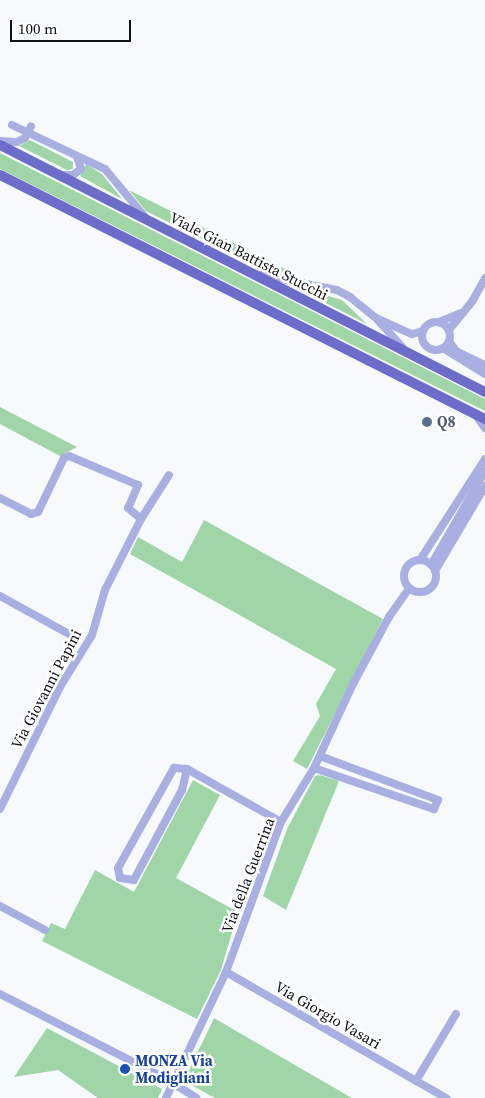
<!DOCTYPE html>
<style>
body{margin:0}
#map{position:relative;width:485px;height:1098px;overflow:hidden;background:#f7fafd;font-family:"Source Serif 4",serif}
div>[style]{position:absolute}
.green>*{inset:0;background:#a0d5a8}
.minor>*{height:8px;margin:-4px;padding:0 4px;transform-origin:4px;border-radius:4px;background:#aaafe2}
.minor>.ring{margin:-4px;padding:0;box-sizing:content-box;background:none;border:8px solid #aaafe2;border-radius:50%}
.major>*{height:10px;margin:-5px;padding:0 5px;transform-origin:5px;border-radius:5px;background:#6b6dc9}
.dots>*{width:14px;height:14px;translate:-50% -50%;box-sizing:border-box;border:2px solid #fff;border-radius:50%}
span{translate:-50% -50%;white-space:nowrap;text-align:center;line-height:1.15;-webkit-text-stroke:5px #fff;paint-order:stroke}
.street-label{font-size:15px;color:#0e1114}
.service-label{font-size:15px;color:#4e5e75;font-weight:700}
.left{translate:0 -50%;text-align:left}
.transit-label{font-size:15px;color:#164399;font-weight:700}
.scale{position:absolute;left:10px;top:20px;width:121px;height:22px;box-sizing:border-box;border:2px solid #0e1114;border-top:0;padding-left:6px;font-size:15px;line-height:18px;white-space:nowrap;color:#0e1114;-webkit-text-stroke:4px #fff;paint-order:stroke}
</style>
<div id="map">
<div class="green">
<i style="clip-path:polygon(30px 140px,73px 162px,73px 169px,67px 170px,19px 146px)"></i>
<i style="clip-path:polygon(0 153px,485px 399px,485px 411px,0 169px)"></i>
<i style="clip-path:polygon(86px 164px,102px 174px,122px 199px,80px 176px)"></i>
<i style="clip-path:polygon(129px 190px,301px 277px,260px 268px,146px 211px)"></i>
<i style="clip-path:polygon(290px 285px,342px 300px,367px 324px)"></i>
<i style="clip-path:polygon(0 407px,77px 447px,60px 456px,0 424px)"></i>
<i style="clip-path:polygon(204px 520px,383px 619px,307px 769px,293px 761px,320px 716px,316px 704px,336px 669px,130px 554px,138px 537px,182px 562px)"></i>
<i style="clip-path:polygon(320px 775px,339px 781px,286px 910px,263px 896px,287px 829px,315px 776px)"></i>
<i style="clip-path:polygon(193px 780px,220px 795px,176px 878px,238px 912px,221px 970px,197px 1019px,42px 941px,51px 923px,65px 929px,95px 870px,134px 892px)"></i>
<i style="clip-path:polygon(214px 1018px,288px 1061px,352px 1098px,215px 1098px,184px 1081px)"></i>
<i style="clip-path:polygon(47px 1028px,162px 1089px,158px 1098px,98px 1098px,58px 1070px,14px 1077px)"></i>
</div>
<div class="minor">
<i style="left:12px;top:125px;width:103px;rotate:25.3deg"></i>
<i style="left:105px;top:169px;width:62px;rotate:50.2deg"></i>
<i style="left:0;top:141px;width:17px;rotate:3deg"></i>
<i style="left:17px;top:142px;width:9px;rotate:-27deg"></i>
<i style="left:25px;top:138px;width:13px;rotate:-63deg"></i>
<i style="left:61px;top:175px;width:12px"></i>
<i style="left:73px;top:175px;width:10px;rotate:-37deg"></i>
<i style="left:81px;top:169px;width:13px;rotate:-108deg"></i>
<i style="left:261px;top:275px;width:77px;rotate:11.2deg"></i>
<i style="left:337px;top:290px;width:15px;rotate:28deg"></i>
<i style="left:350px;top:297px;width:33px;rotate:39deg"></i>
<i style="left:376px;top:318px;width:40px;rotate:48deg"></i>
<i style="left:378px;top:319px;width:37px;rotate:24deg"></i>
<i style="left:412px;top:334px;width:11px;rotate:-15deg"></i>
<i style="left:439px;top:322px;width:24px;rotate:-22deg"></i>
<i class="ring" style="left:422px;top:322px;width:20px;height:20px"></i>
<i style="left:449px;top:330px;width:38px;rotate:-51deg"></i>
<i style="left:473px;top:300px;width:25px;rotate:-61deg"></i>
<i style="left:449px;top:341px;width:12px;rotate:55deg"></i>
<i style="left:456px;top:351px;width:32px;rotate:26deg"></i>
<i style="left:443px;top:348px;width:49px;rotate:31.8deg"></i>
<i style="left:477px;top:417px;width:14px;rotate:54deg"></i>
<i style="left:0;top:498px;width:35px;rotate:27deg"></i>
<i style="left:31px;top:514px;width:7px;rotate:-16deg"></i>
<i style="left:38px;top:512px;width:60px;rotate:-64.3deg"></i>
<i style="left:64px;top:458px;width:5px;rotate:-22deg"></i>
<i style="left:69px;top:456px;width:75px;rotate:22.8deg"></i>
<i style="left:138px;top:485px;width:25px;rotate:113deg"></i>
<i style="left:128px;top:508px;width:17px;rotate:40deg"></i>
<i style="left:420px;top:560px;width:120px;rotate:-57.2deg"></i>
<i class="ring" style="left:404px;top:560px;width:24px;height:24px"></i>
<i style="left:431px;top:565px;width:108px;rotate:-60.1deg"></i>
<i style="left:435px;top:571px;width:99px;rotate:-59.5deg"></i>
<i style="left:0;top:596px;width:87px;rotate:28.9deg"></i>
<i style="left:314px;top:768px;width:127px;rotate:18.9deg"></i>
<i style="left:434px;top:809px;width:10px;rotate:-66deg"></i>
<i style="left:438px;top:800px;width:126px;rotate:-159.6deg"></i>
<i style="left:187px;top:769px;width:22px;rotate:103deg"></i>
<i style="left:182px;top:790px;width:102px;rotate:118.1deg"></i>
<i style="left:134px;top:880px;width:14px;rotate:-172deg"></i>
<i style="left:120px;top:878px;width:10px;rotate:-101deg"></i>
<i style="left:118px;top:868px;width:115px;rotate:-60.8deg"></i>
<i style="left:174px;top:768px;width:13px;rotate:4deg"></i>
<i style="left:187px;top:769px;width:108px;rotate:29.4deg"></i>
<i style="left:0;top:809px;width:136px;rotate:-63.8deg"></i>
<i style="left:60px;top:687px;width:61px;rotate:-58.4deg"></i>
<i style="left:92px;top:635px;width:47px;rotate:-73.9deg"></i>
<i style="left:105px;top:590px;width:80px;rotate:-63.1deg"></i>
<i style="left:141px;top:519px;width:52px;rotate:-57.5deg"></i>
<i style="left:0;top:906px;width:51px;rotate:28.1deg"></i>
<i style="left:226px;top:972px;width:254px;rotate:29.8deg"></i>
<i style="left:0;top:994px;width:183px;rotate:27deg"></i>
<i style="left:163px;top:1077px;width:39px;rotate:32deg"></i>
<i style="left:416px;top:1081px;width:78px;rotate:-59.2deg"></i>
<i style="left:166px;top:1098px;width:140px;rotate:-64.5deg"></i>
<i style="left:226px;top:972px;width:160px;rotate:-69.9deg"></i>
<i style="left:281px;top:822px;width:63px;rotate:-58.6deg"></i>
<i style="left:314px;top:768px;width:93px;rotate:-65.1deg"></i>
<i style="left:353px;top:684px;width:76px;rotate:-61.8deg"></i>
<i style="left:389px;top:617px;width:35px;rotate:-55deg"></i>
</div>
<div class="major">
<i style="left:0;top:145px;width:544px;rotate:26.99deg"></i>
<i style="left:0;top:175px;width:543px;rotate:26.71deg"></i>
</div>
<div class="dots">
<i style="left:427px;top:422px;background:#5c6f8a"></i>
<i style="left:125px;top:1069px;background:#1a4fb4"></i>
</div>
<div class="street-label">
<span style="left:249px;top:256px;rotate:27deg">Viale Gian Battista Stucchi</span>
<span style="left:46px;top:689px;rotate:-62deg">Via Giovanni Papini</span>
<span style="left:248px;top:875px;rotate:-69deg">Via della Guerrina</span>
<span style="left:328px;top:1015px;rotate:30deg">Via Giorgio Vasari</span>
</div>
<div class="service-label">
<span class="left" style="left:437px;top:422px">Q8</span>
</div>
<div class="transit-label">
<span class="left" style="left:135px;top:1069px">MONZA Via<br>Modigliani</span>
</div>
<div class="scale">100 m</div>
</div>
